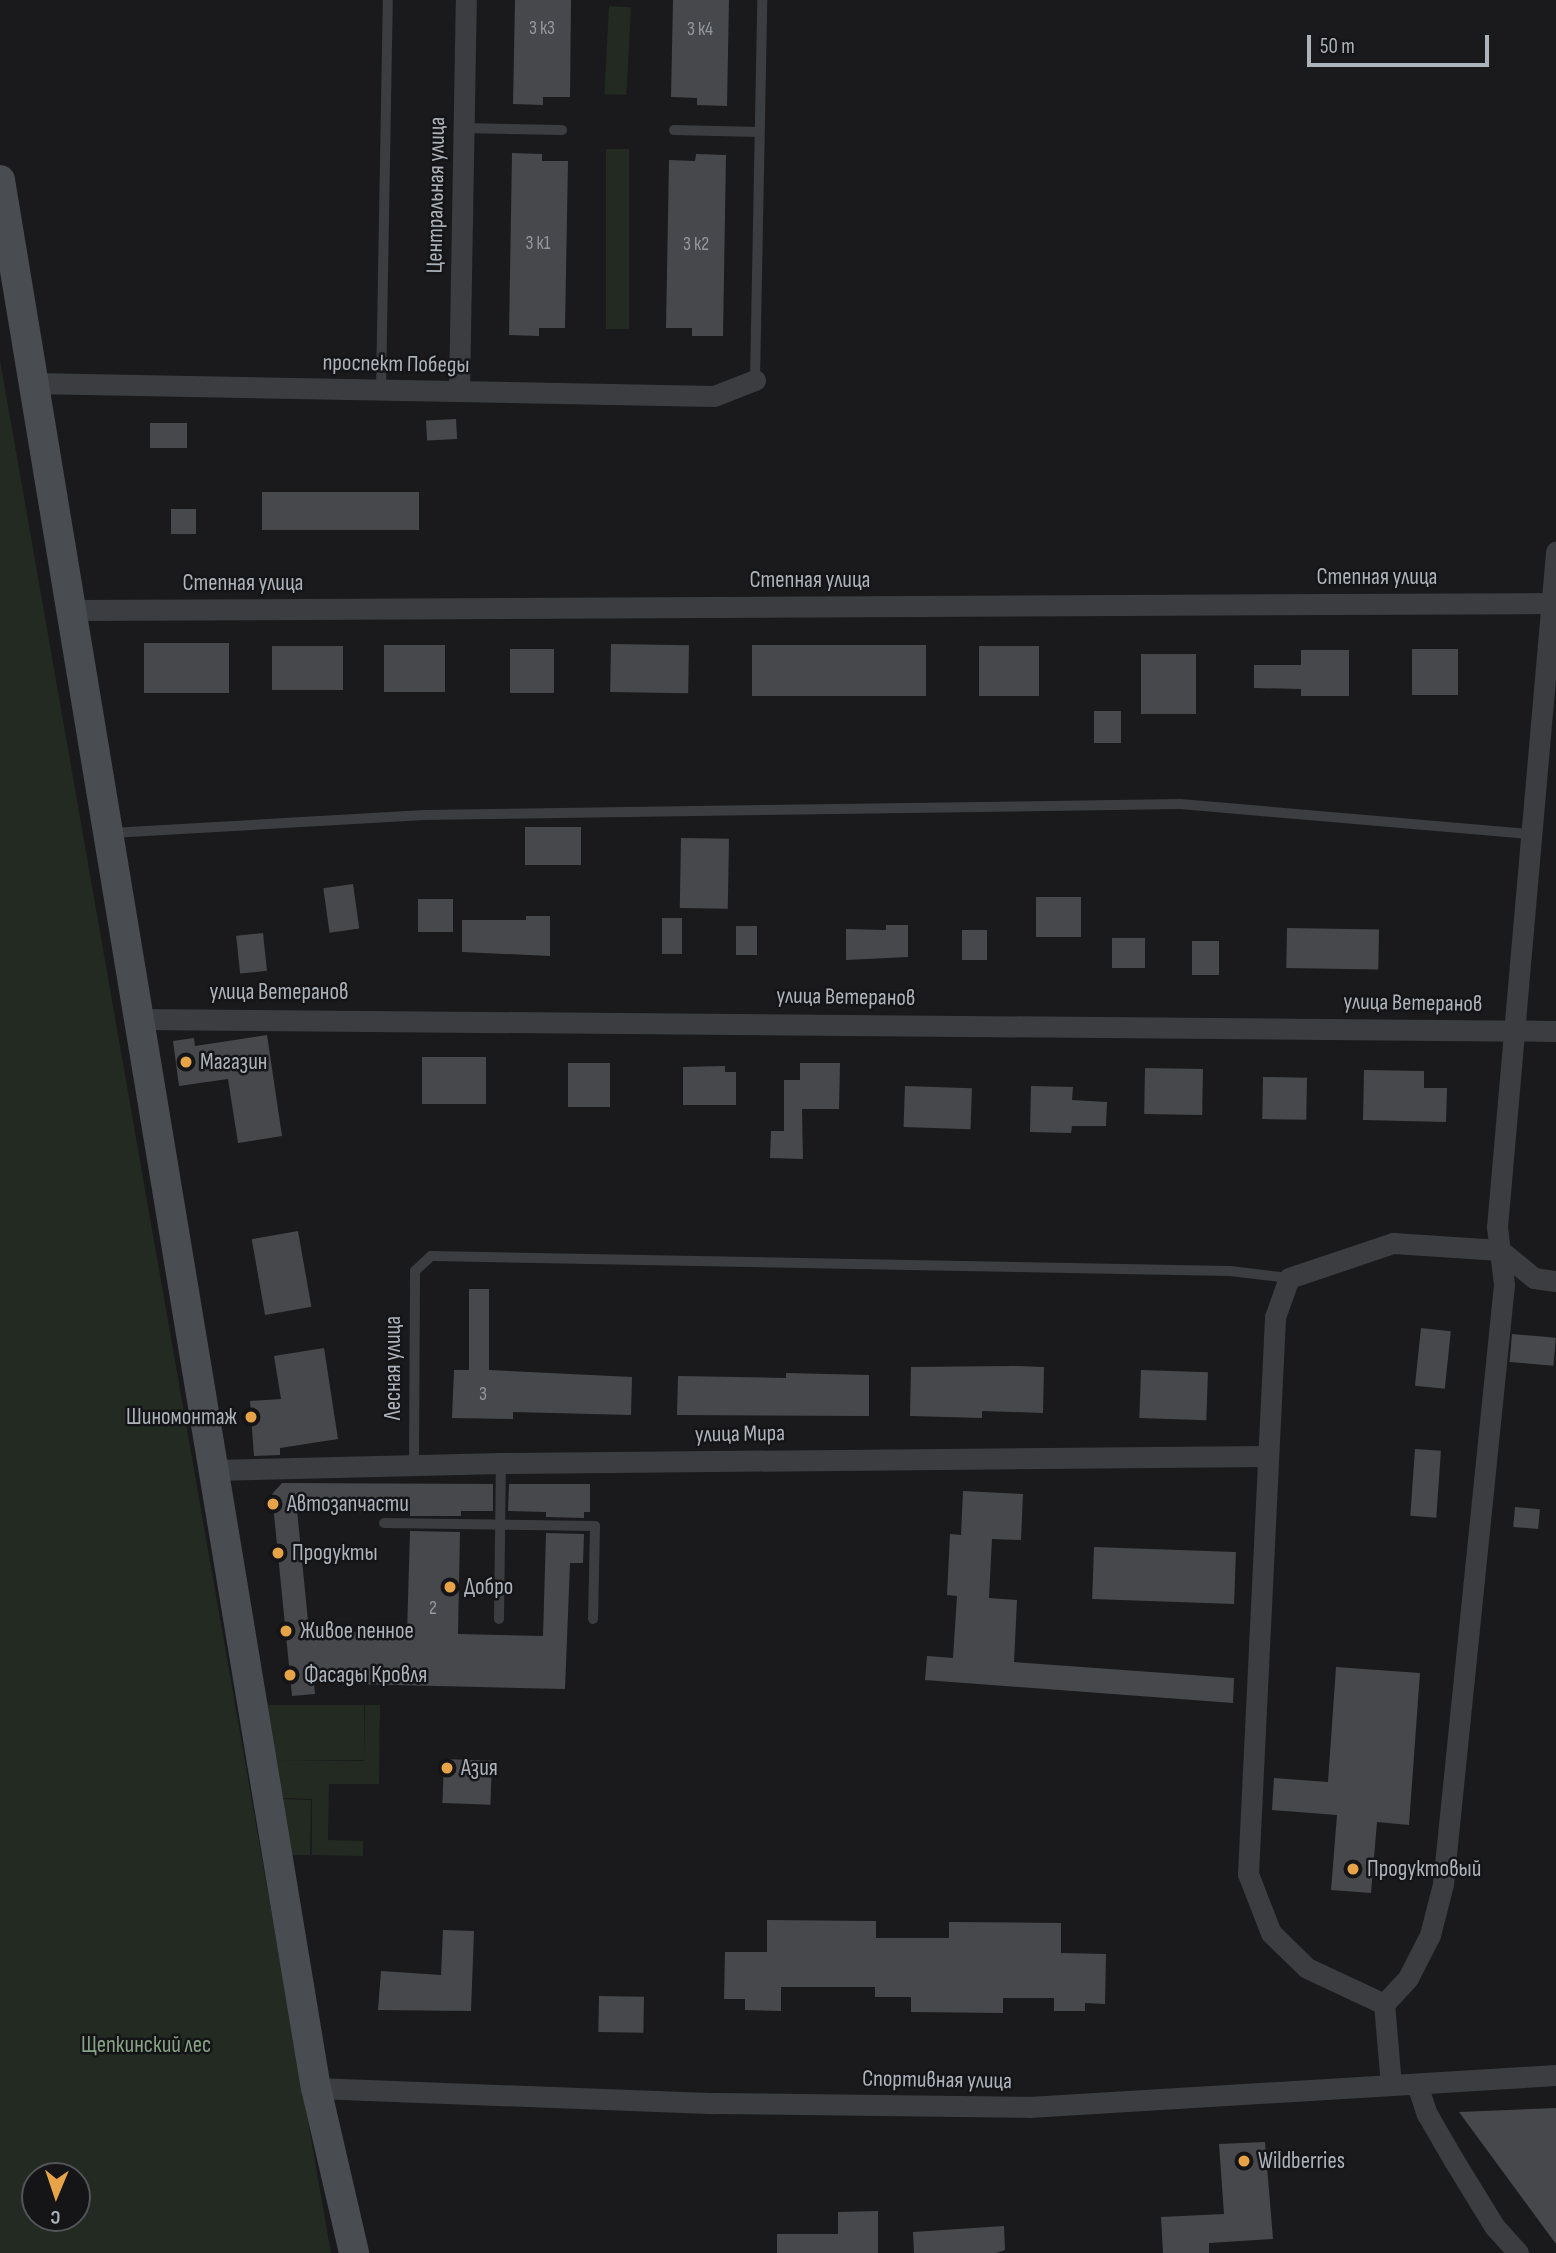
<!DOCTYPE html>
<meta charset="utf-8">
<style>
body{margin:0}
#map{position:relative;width:1556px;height:2253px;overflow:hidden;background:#1a1a1c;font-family:"Sofia Sans Condensed",sans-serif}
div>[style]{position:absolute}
.green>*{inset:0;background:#222a22;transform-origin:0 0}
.building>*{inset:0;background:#47484c;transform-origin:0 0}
.lane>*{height:10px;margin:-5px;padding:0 5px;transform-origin:5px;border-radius:5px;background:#3b3d41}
.street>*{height:21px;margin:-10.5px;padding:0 10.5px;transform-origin:10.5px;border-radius:10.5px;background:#3b3d41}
.secondary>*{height:30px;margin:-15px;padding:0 15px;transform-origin:15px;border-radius:15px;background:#494c51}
.dots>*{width:19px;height:19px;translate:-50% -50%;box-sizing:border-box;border:4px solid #151517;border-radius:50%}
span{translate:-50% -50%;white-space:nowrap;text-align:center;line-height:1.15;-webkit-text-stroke:5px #151517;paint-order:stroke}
.number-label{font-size:19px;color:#94989f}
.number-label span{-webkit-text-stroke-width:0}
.street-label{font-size:23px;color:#adb3bb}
.poi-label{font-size:23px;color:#adb3bb}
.left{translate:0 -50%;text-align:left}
.right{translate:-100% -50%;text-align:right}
.park-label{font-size:23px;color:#87a486}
.north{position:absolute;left:21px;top:2162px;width:70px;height:70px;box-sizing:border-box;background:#151517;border:2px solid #525459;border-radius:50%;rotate:182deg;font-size:19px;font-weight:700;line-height:28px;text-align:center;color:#adb3bb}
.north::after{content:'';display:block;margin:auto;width:24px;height:32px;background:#e6a348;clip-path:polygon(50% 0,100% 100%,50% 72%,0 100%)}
.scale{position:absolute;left:1307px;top:35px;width:182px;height:32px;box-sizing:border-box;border:4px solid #adb3bb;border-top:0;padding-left:9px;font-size:21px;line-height:24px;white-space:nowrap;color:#adb3bb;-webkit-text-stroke:5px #151517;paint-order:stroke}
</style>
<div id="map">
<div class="green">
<i style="left:609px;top:6px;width:22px;height:88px;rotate:3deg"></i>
<i style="left:606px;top:149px;width:23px;height:180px"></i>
<i style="clip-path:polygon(evenodd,0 360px,331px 2253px,0 2253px,0 360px,35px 2176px,77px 2176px,77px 2218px,35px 2218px,35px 2176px)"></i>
<i style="left:268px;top:1705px;width:96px;height:55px"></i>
<i style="clip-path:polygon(365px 1705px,380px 1705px,379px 1784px,329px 1784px,328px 1840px,363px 1841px,363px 1856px,312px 1855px,312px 1799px,282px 1798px,277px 1760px,364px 1761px)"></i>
<i style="clip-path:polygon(282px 1799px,311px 1800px,310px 1855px,290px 1855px)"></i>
</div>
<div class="building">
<i style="clip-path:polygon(515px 0,571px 0,570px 97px,543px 97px,543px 105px,513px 104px)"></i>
<i style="clip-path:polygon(673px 0,729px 0,727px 106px,697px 105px,697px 98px,671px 97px)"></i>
<i style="clip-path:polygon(512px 153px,542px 154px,542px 161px,568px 161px,565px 328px,539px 328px,539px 336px,509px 335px)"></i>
<i style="clip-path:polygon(696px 154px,726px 155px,723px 336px,692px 336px,692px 328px,666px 328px,669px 160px,695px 161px)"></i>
<i style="left:456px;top:419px;width:20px;height:30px;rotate:87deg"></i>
<i style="left:187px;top:423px;width:25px;height:37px;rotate:90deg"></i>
<i style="left:419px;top:492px;width:38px;height:157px;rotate:90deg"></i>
<i style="left:171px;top:509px;width:25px;height:25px"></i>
<i style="left:144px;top:643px;width:85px;height:50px"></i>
<i style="left:611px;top:644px;width:78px;height:48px;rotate:1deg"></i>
<i style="left:384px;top:645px;width:61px;height:47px"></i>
<i style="left:926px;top:645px;width:51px;height:174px;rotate:90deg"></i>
<i style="left:272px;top:646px;width:71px;height:44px"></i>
<i style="left:979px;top:646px;width:60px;height:50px"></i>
<i style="left:510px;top:649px;width:44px;height:44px"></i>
<i style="left:1412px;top:649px;width:46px;height:46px"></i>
<i style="clip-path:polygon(1301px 650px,1349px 650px,1349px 696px,1301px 696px,1301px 689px,1254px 688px,1254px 665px,1301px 665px)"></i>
<i style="left:1141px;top:654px;width:55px;height:60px"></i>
<i style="left:1094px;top:711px;width:27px;height:32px"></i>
<i style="left:525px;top:827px;width:56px;height:38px"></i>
<i style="left:681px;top:838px;width:48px;height:70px;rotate:1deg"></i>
<i style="left:353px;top:884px;width:45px;height:30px;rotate:82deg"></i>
<i style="left:1036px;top:897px;width:45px;height:40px"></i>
<i style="left:418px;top:899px;width:35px;height:33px"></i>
<i style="clip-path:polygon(526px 916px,550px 916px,550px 956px,462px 952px,462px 920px,526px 920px)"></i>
<i style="left:662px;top:918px;width:20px;height:36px"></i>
<i style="clip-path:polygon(886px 925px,908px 925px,908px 957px,846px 960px,846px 929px,886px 930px)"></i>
<i style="left:736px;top:926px;width:21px;height:29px"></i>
<i style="left:1287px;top:928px;width:92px;height:40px;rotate:1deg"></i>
<i style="left:962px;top:930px;width:25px;height:30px"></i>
<i style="left:263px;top:933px;width:38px;height:27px;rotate:84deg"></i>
<i style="left:1112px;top:938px;width:33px;height:30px"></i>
<i style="left:1192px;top:941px;width:27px;height:34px"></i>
<i style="clip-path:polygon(267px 1035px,282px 1136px,238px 1143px,228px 1079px,179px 1086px,173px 1041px,194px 1038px,195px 1046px)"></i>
<i style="left:422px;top:1057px;width:64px;height:47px"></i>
<i style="left:568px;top:1063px;width:42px;height:44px"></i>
<i style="clip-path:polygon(800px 1063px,840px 1063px,839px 1109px,802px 1109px,803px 1159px,770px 1158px,771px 1131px,784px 1131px,784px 1080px,800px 1080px)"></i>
<i style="clip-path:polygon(725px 1066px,725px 1072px,736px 1072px,736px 1105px,683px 1105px,683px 1067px)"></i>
<i style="left:1145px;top:1068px;width:58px;height:46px;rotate:1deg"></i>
<i style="clip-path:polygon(1364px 1070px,1424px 1071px,1424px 1088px,1447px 1088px,1446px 1122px,1363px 1120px)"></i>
<i style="left:1263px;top:1077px;width:44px;height:42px;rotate:1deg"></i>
<i style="left:905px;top:1086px;width:67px;height:41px;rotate:2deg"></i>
<i style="clip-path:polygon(1031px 1086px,1073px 1087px,1072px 1100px,1107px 1102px,1106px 1126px,1072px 1126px,1071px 1133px,1030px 1132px)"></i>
<i style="left:298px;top:1231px;width:77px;height:47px;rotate:80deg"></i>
<i style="clip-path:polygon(469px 1289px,489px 1289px,489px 1370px,632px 1377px,631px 1415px,513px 1412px,513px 1419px,452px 1418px,454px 1370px,469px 1370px)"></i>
<i style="left:1421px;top:1328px;width:30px;height:58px;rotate:6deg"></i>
<i style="left:1512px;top:1334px;width:44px;height:28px;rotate:5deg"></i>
<i style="clip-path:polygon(324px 1348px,338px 1439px,280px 1448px,280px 1455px,254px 1456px,250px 1401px,281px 1399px,274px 1356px)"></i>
<i style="clip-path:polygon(1013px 1366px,1044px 1367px,1043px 1413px,982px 1411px,982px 1418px,910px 1416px,911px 1367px)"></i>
<i style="left:1141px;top:1370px;width:67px;height:48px;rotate:2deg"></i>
<i style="clip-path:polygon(786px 1373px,869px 1375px,869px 1416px,677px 1415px,678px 1376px,786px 1378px)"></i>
<i style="left:1415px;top:1449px;width:26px;height:67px;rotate:4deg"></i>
<i style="clip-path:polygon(282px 1483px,493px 1484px,493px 1511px,461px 1511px,461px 1516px,410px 1516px,410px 1511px,297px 1510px,309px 1631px,407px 1633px,410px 1531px,460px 1532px,458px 1634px,543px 1636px,546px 1533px,584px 1534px,583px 1563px,570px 1563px,565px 1689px,314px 1683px,315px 1694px,292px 1696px,272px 1494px)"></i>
<i style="clip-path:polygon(509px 1484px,590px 1484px,590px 1512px,584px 1512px,584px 1518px,546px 1517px,546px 1512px,508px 1511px)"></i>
<i style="clip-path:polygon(963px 1491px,1023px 1494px,1021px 1540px,992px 1539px,989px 1598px,1017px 1600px,1014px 1662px,1234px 1678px,1233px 1703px,925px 1680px,927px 1656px,953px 1658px,957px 1596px,947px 1595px,950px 1534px,961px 1535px)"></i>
<i style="left:1515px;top:1507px;width:25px;height:20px;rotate:5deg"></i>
<i style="left:1094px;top:1547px;width:142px;height:52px;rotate:2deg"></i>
<i style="clip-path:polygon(1336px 1667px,1420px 1673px,1409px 1825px,1377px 1822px,1371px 1893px,1331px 1890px,1337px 1815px,1272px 1810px,1274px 1778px,1328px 1782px)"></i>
<i style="left:444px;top:1759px;width:48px;height:44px;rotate:2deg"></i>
<i style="clip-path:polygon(767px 1920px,876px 1921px,876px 1938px,949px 1938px,949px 1922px,1061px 1923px,1061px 1953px,1106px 1954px,1105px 2004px,1085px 2003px,1085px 2011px,1054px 2011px,1054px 1998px,1003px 1998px,1003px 2013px,911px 2012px,911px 1997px,875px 1997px,875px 1987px,781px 1987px,781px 2011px,745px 2010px,745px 1999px,724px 1999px,725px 1952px,767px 1952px)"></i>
<i style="clip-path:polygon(443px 1930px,474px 1931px,471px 2011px,378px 2010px,381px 1971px,441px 1975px)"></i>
<i style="left:599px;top:1996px;width:45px;height:36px;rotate:1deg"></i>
<i style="clip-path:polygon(1556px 2108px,1556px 2244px,1459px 2112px)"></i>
<i style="clip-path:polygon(1265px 2142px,1273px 2239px,1209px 2243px,1209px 2253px,1163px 2253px,1161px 2217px,1224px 2214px,1219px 2144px)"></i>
<i style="clip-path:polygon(878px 2211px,878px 2253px,777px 2253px,777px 2234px,838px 2234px,838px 2212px)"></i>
<i style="clip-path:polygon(1004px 2226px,1005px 2250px,996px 2253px,914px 2253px,913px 2232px)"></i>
</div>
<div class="lane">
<i style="left:464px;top:128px;width:98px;rotate:1.2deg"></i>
<i style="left:674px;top:130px;width:85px;rotate:1.3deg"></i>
<i style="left:755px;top:380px;width:380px;rotate:-88.9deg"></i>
<i style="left:381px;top:390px;width:390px;rotate:-89deg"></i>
<i style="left:111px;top:833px;width:314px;rotate:-3.3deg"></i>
<i style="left:424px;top:815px;width:756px;rotate:-0.83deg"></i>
<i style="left:1180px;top:804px;width:352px;rotate:4.9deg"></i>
<i style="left:414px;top:1465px;width:194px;rotate:-89.7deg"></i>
<i style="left:415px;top:1271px;width:22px;rotate:-43deg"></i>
<i style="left:431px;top:1256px;width:799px;rotate:1.08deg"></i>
<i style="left:1230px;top:1271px;width:59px;rotate:6.8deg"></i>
<i style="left:384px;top:1523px;width:211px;rotate:0.8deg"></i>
<i style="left:595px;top:1526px;width:93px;rotate:91.2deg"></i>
<i style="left:499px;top:1619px;width:156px;rotate:-89.3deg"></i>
</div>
<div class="street">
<i style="left:32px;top:383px;width:682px;rotate:1.09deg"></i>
<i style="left:714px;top:396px;width:44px;rotate:-21.3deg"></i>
<i style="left:459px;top:391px;width:391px;rotate:-89deg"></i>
<i style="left:70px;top:610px;width:1480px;rotate:-0.27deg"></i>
<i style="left:136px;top:1019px;width:1420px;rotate:0.48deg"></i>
<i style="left:212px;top:1470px;width:289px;rotate:-1.4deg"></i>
<i style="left:501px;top:1463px;width:767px;rotate:-0.52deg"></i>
<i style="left:1384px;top:2004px;width:85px;rotate:-154.9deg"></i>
<i style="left:1307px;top:1968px;width:50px;rotate:-135.8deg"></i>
<i style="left:1271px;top:1933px;width:63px;rotate:-111.3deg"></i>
<i style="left:1248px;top:1874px;width:558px;rotate:-87.22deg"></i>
<i style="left:1275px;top:1317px;width:41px;rotate:-70.3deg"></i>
<i style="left:1289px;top:1278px;width:110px;rotate:-18.6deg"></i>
<i style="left:1393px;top:1243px;width:107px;rotate:3.7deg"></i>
<i style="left:1500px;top:1250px;width:44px;rotate:39.5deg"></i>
<i style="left:1534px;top:1278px;width:22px;rotate:8deg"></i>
<i style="left:1417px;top:2084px;width:32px;rotate:72deg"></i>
<i style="left:1427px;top:2114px;width:52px;rotate:60deg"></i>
<i style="left:1453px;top:2159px;width:79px;rotate:58.5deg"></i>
<i style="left:1494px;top:2226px;width:36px;rotate:48deg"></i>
<i style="left:1391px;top:2085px;width:81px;rotate:-94.9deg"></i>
<i style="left:1384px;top:2004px;width:35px;rotate:-47deg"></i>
<i style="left:1408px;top:1978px;width:48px;rotate:-62.9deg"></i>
<i style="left:1430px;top:1935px;width:53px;rotate:-75.7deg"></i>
<i style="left:1443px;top:1884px;width:603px;rotate:-84.19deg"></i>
<i style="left:1504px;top:1284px;width:57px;rotate:-97deg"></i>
<i style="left:1497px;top:1227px;width:678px;rotate:-85deg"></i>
<i style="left:316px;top:2088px;width:399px;rotate:2.2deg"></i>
<i style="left:715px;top:2103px;width:314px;rotate:0.7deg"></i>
<i style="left:1029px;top:2107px;width:528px;rotate:-3.47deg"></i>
</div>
<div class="secondary">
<i style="left:0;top:180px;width:1934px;rotate:80.6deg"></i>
<i style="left:316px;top:2088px;width:169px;rotate:77deg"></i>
</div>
<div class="dots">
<i style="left:186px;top:1062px;background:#e6a348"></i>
<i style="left:251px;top:1417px;background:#e6a348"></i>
<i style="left:273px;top:1504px;background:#e6a348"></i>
<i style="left:278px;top:1553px;background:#e6a348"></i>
<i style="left:450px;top:1587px;background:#e6a348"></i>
<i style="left:286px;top:1631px;background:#e6a348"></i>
<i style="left:290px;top:1675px;background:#e6a348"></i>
<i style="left:447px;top:1768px;background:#e6a348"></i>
<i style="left:1353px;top:1869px;background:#e6a348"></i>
<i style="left:1244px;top:2161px;background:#e6a348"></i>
</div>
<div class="number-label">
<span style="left:542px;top:29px">3 к3</span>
<span style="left:700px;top:30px">3 к4</span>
<span style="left:538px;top:244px">3 к1</span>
<span style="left:696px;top:245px">3 к2</span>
<span style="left:483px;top:1395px">3</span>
<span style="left:433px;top:1609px">2</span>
</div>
<div class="street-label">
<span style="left:436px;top:195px;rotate:-89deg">Центральная улица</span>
<span style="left:396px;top:364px;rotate:1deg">проспект Победы</span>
<span style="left:1377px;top:577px">Степная улица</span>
<span style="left:810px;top:580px">Степная улица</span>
<span style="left:243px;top:583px">Степная улица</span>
<span style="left:279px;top:992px">улица Ветеранов</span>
<span style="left:846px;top:997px;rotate:1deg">улица Ветеранов</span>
<span style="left:1413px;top:1003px;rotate:1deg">улица Ветеранов</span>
<span style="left:393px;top:1368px;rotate:-90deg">Лесная улица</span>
<span style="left:740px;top:1434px;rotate:-1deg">улица Мира</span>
<span style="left:937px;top:2080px;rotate:1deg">Спортивная улица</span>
</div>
<div class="poi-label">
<span class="left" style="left:200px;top:1062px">Магазин</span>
<span class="right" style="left:237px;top:1417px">Шиномонтаж</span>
<span class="left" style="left:287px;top:1504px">Автозапчасти</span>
<span class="left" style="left:292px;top:1553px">Продукты</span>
<span class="left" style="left:464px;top:1587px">Добро</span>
<span class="left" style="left:300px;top:1631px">Живое пенное</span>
<span class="left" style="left:304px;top:1675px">Фасады Кровля</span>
<span class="left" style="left:461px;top:1768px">Азия</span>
<span class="left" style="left:1367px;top:1869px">Продуктовый</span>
<span class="left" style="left:1258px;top:2161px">Wildberries</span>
</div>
<div class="park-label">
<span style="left:146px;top:2045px">Щепкинский лес</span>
</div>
<div class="north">С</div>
<div class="scale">50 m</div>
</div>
